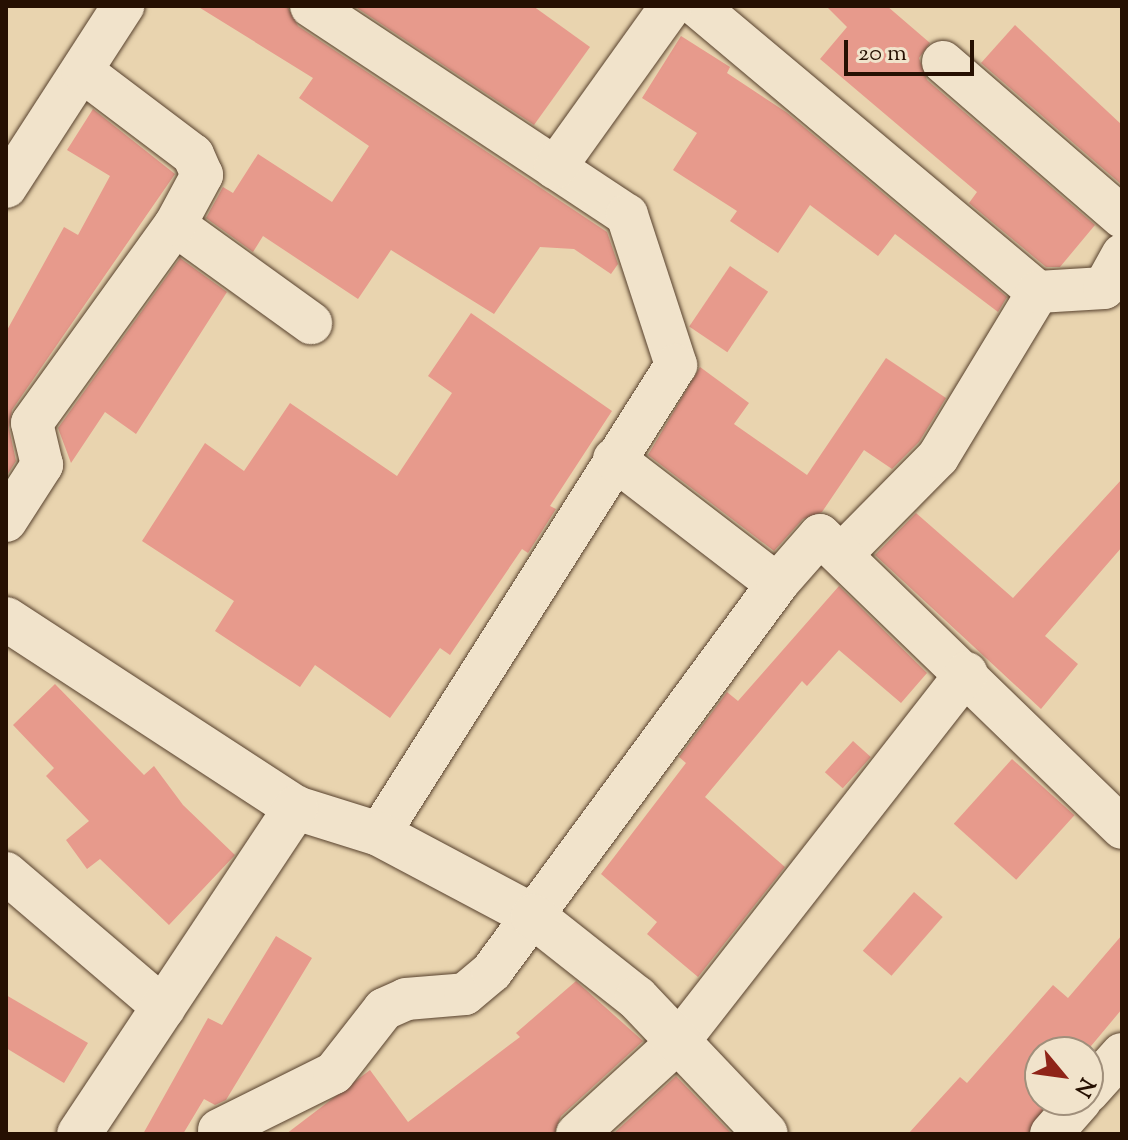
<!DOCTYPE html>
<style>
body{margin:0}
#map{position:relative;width:1128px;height:1140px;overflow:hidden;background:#e9d4af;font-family:"Sorts Mill Goudy",serif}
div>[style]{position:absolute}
.building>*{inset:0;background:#e79a8c;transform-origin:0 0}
.roads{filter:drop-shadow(0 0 2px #57412d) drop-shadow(0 0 2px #57412d)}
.minor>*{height:42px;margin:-21px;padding:0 21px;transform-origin:21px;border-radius:21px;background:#f1e3cb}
.secondary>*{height:44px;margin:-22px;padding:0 22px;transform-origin:22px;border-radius:22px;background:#f1e3cb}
span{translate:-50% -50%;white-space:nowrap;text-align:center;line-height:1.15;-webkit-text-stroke:7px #f1e3cb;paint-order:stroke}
.frame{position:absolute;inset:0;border:8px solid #261002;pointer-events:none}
.north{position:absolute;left:1024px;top:1036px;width:80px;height:80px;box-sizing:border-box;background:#f1e3cb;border:2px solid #a08f7b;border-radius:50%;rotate:119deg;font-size:22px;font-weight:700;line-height:32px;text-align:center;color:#261002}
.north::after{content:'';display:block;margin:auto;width:28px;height:36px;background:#8f2418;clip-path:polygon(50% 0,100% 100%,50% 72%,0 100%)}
.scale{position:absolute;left:844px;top:40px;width:130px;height:36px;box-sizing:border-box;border:4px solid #261002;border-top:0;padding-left:10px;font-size:24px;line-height:28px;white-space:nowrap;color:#261002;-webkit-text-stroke:6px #f1e3cb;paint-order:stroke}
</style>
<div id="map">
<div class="building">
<i style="clip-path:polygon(197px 6px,287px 6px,298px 26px,607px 232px,618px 264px,611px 274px,574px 249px,540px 247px,494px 314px,391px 250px,358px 299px,263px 236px,253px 252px,206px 218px,223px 187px,233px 193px,258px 154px,332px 202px,369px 146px,299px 98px,313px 78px)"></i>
<i style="clip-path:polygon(354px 6px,533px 6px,590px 47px,534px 125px)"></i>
<i style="clip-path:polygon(826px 6px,887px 6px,930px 43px,919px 58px,927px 80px,1095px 225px,1060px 267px,1046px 267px,969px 203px,977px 192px,820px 59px,847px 27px)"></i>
<i style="clip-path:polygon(1015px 25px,1122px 125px,1122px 185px,981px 63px)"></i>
<i style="clip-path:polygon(681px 36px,730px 67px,727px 73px,786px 112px,1007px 297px,998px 312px,895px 234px,878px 256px,810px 205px,778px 253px,730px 221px,737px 211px,673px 170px,697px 133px,642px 98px)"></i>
<i style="clip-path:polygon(93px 109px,175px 174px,12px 410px,9px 428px,16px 461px,6px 477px,6px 332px,64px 227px,78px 235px,110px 176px,67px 150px)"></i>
<i style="clip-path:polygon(180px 258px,227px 292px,136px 434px,105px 412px,71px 463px,58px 428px)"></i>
<i style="left:730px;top:266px;width:46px;height:73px;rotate:34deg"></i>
<i style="clip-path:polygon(471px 313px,612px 411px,550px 506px,556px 509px,528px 553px,522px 549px,450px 655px,440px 648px,390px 718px,315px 665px,300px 687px,215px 631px,234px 601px,142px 541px,205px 443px,244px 471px,290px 403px,397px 476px,452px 393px,428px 376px)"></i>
<i style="clip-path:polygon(886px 358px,946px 398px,919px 442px,892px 469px,864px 450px,822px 512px,803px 519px,774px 551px,648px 455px,700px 367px,749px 403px,734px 424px,807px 475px)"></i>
<i style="clip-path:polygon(1122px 479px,1122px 547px,1045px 636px,1078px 664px,1041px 709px,875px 555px,916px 513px,1013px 598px)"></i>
<i style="clip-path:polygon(839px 586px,927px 673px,901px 703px,839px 650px,807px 686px,802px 681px,705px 797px,785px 867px,698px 977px,647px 934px,657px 922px,601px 874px,686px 763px,679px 757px,727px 692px,738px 701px)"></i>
<i style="clip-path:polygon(55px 684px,144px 775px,154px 766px,183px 805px,235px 855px,169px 925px,100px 859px,87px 869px,66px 840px,89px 821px,46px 776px,54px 768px,13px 725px)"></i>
<i style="left:853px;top:741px;width:24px;height:42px;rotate:42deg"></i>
<i style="left:1012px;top:759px;width:84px;height:87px;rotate:42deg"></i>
<i style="left:914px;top:892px;width:38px;height:78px;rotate:41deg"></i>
<i style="clip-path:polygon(1122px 935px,1122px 1009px,1086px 1052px,1040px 1052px,1040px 1100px,1049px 1100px,1028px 1134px,908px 1134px,960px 1077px,967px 1083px,1053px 985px,1068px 998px)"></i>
<i style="clip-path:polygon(276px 936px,312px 958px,226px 1100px,215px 1105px,204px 1099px,183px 1134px,143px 1134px,208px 1018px,222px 1025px)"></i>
<i style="clip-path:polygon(576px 981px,643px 1041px,561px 1116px,554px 1134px,286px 1134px,370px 1070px,408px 1122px,520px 1037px,516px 1033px)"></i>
<i style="clip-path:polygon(6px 995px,88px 1043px,64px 1083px,6px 1048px)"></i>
<i style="clip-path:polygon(676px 1076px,732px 1134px,613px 1134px)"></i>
</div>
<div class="roads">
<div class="minor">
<i style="left:311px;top:6px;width:379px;rotate:33.5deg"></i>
<i style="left:627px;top:215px;width:158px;rotate:71.9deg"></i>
<i style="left:676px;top:365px;width:555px;rotate:122.34deg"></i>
<i style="left:697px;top:6px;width:445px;rotate:40deg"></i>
<i style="left:943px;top:62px;width:237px;rotate:40.9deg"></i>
<i style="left:555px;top:168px;width:199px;rotate:-54.4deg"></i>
<i style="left:6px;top:187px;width:216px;rotate:-57.1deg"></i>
<i style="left:175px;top:225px;width:168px;rotate:35.8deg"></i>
<i style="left:614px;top:459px;width:205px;rotate:37.5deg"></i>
<i style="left:6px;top:521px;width:67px;rotate:-57.3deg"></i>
<i style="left:42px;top:465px;width:43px;rotate:-103.4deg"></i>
<i style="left:32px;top:423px;width:244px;rotate:-54.2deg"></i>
<i style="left:175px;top:225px;width:57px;rotate:-61.6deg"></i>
<i style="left:202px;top:175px;width:22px;rotate:-114deg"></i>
<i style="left:193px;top:155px;width:139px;rotate:-142.9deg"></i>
<i style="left:843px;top:553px;width:135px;rotate:-45.3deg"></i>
<i style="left:938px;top:457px;width:193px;rotate:-58.8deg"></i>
<i style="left:1038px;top:292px;width:66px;rotate:-3.5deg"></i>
<i style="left:1104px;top:288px;width:38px;rotate:-61deg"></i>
<i style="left:6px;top:873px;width:208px;rotate:40.5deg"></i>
<i style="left:1088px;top:1092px;width:51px;rotate:-48.2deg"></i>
<i style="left:219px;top:1130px;width:128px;rotate:-26.4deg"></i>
<i style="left:334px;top:1073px;width:81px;rotate:-52deg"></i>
<i style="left:384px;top:1009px;width:24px;rotate:-24deg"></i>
<i style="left:406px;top:999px;width:59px;rotate:-4.8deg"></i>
<i style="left:465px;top:994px;width:35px;rotate:-40deg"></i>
<i style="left:492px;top:971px;width:481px;rotate:-53.6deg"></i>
<i style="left:777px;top:584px;width:65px;rotate:-48.7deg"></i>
<i style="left:820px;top:535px;width:421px;rotate:44.1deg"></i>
<i style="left:577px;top:1134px;width:138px;rotate:-42.4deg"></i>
<i style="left:679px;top:1041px;width:467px;rotate:-52deg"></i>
<i style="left:1051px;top:1134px;width:45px;rotate:-48.6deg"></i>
</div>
<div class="secondary">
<i style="left:6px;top:619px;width:346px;rotate:33.1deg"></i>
<i style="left:296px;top:808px;width:87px;rotate:17.4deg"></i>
<i style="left:379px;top:834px;width:174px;rotate:28deg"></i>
<i style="left:533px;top:916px;width:132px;rotate:38.3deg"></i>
<i style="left:637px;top:998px;width:187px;rotate:46.5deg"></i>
<i style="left:79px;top:1134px;width:392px;rotate:-56.4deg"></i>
</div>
</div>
<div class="frame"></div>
<div class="north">N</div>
<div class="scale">20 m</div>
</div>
